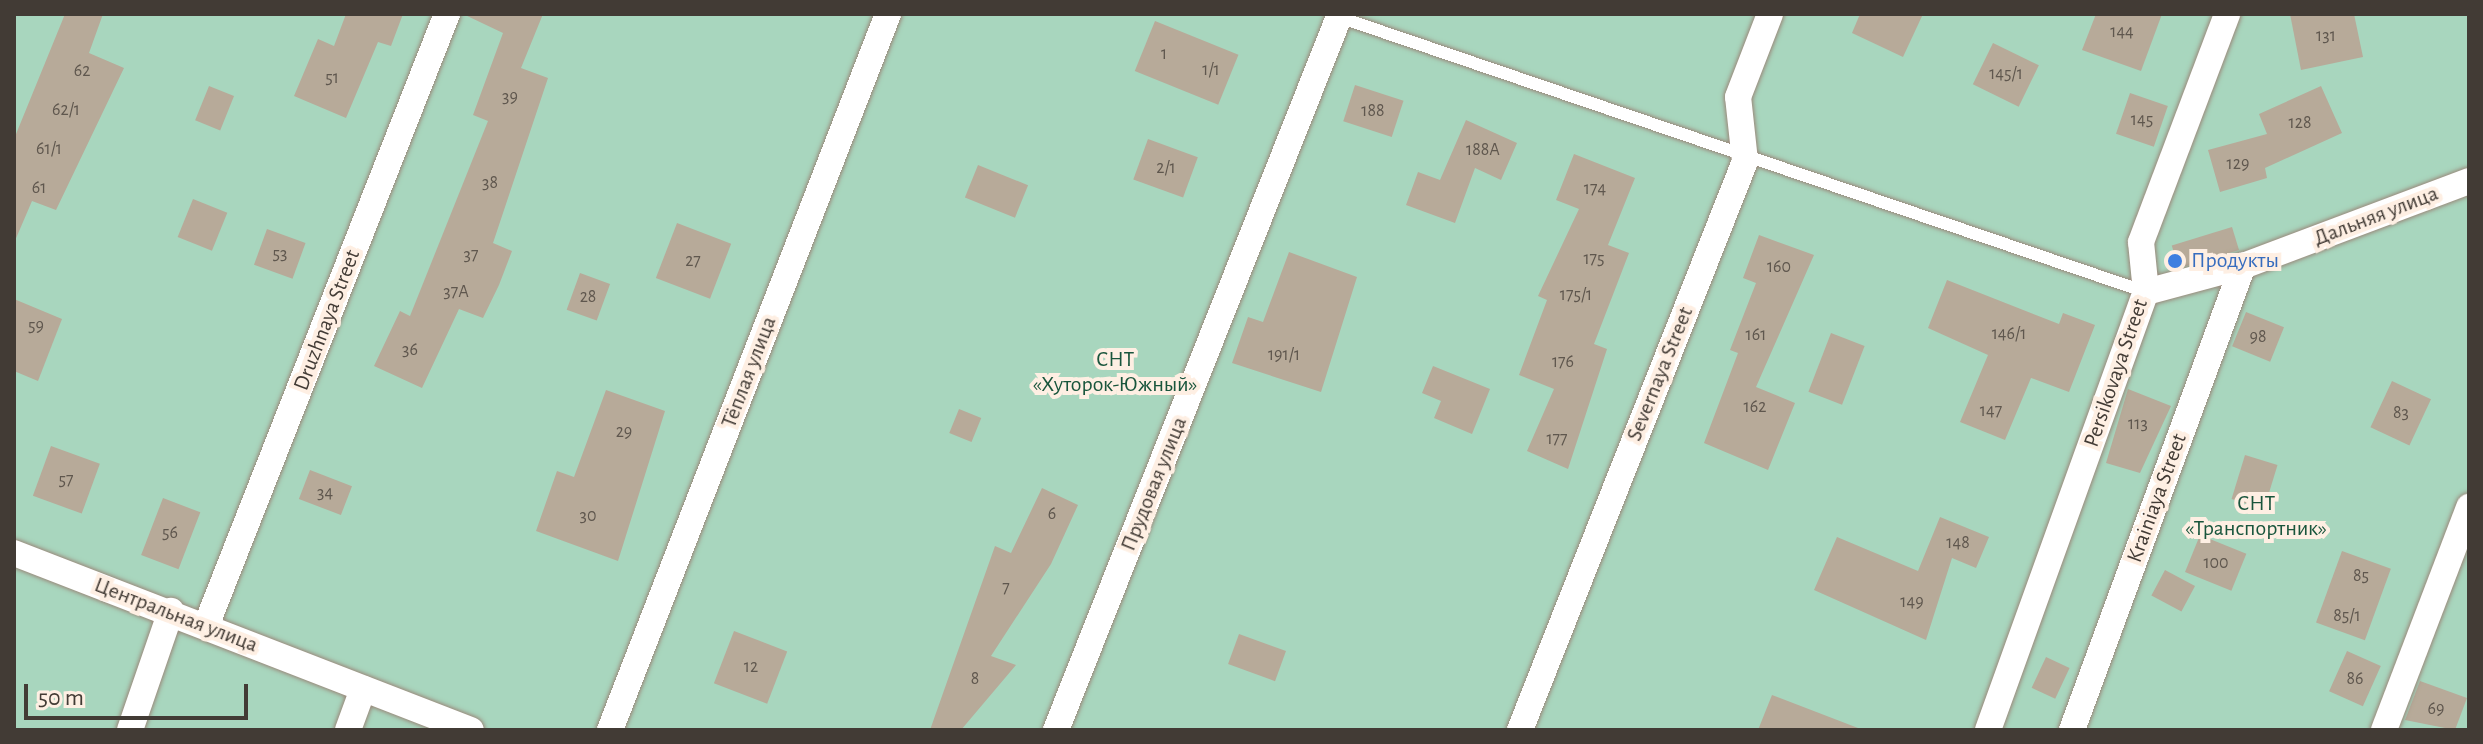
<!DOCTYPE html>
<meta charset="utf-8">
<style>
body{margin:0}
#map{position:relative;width:2483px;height:744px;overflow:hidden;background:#f3e1d2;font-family:"Alegreya Sans",sans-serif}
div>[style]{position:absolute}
.green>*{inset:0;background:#a8d6be;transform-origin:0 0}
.building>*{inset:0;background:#b7aa99;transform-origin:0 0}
.roads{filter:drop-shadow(0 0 2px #9a897b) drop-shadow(0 0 2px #9a897b)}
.lane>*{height:12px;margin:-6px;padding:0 6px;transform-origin:6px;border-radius:6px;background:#fff}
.street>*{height:26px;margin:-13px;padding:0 13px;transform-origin:13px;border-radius:13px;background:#fff}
.dots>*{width:22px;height:22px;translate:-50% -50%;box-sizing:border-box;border:4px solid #feefe3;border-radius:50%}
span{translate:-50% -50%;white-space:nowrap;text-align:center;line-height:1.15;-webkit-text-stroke:8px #feefe3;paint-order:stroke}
.number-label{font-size:18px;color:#5f574e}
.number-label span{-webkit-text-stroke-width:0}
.street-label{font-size:22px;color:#423b35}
.shop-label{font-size:22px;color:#366cbe}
.left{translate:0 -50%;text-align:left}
.park-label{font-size:22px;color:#19553c}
.frame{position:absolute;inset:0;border:16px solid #423b35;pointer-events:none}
.scale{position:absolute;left:24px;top:684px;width:224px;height:36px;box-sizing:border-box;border:4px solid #423b35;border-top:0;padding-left:10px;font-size:24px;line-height:28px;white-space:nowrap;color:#423b35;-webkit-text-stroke:6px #feefe3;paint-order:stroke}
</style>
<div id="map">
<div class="green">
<i style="left:14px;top:14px;width:2455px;height:716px"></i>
</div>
<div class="building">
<i style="clip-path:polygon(65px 14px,103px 14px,89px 53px,124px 68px,56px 210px,32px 201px,14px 243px,14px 139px)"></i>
<i style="clip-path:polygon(346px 14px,403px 14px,391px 46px,378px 42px,346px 118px,294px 96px,318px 39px,334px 46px)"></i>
<i style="clip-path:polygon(463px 14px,543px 14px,521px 68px,548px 78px,493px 243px,512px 251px,499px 285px,483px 318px,459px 309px,422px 388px,374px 366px,400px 311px,410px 316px,488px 121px,473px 115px,503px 33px)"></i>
<i style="clip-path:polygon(1860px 14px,1923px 14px,1903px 57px,1852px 33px)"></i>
<i style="clip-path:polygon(2096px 14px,2162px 14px,2141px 71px,2082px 50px)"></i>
<i style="clip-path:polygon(2290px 14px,2354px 14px,2363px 57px,2301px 70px)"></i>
<i style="left:1155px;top:21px;width:90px;height:54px;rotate:22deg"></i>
<i style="left:1993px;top:43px;width:51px;height:46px;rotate:26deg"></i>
<i style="left:1355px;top:85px;width:51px;height:38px;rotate:18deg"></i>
<i style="left:209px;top:86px;width:27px;height:37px;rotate:22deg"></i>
<i style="clip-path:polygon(2321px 86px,2342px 133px,2265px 168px,2267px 178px,2220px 192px,2208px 150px,2267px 134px,2259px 114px)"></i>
<i style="left:2130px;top:93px;width:40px;height:43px;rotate:19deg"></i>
<i style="clip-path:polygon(1466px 120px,1517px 143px,1501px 180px,1475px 168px,1455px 223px,1406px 205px,1418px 172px,1440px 180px)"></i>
<i style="left:1148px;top:139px;width:53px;height:43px;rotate:20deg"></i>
<i style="clip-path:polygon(1574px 154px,1635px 178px,1608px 245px,1629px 253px,1594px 344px,1607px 349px,1568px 469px,1527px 451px,1554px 389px,1519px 375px,1547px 300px,1538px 296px,1579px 209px,1556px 200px)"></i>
<i style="left:978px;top:165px;width:54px;height:35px;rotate:22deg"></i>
<i style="left:193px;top:199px;width:37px;height:41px;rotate:22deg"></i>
<i style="left:677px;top:223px;width:58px;height:59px;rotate:21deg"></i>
<i style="left:2232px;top:227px;width:24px;height:63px;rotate:73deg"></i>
<i style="left:267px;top:229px;width:41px;height:38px;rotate:20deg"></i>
<i style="clip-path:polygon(1759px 235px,1814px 255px,1756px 387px,1795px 403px,1768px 470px,1704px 443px,1738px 353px,1730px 350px,1756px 283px,1743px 278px)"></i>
<i style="clip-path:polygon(1289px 252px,1357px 277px,1321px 392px,1232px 363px,1248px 317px,1263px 322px)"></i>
<i style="left:580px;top:273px;width:32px;height:39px;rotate:20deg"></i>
<i style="clip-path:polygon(1947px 280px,2059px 324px,2063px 313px,2095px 325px,2069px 392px,2031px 378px,2005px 440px,1960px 422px,1988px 355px,1928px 328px)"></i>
<i style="clip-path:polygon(14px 299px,62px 319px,38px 381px,14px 371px)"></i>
<i style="left:2246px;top:312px;width:41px;height:37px;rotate:22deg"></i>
<i style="left:1831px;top:333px;width:36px;height:63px;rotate:21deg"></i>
<i style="clip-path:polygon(1433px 366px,1490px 389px,1472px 434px,1434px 418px,1441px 401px,1422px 393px)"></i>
<i style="left:2392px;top:381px;width:43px;height:51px;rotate:25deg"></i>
<i style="clip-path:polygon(2128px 389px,2171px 406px,2140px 473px,2106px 463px)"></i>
<i style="clip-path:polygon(606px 390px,665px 411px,618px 561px,536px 531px,557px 471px,574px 477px)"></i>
<i style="left:959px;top:409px;width:24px;height:26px;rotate:22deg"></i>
<i style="left:51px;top:446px;width:52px;height:53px;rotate:20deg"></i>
<i style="left:2245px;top:455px;width:34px;height:46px;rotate:17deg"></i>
<i style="left:310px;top:470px;width:45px;height:31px;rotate:21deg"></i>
<i style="clip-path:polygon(1042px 488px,1078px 505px,1051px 564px,991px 656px,1016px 665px,961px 730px,930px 730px,995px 546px,1011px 553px)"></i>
<i style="left:163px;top:498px;width:40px;height:61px;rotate:21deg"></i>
<i style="clip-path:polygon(1940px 517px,1989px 537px,1976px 568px,1952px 558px,1926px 640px,1814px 590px,1837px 537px,1918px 571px)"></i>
<i style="left:2200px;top:535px;width:50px;height:40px;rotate:22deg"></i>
<i style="left:2342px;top:551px;width:52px;height:76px;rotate:20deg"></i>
<i style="left:2165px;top:570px;width:34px;height:29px;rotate:28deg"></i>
<i style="left:734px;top:631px;width:57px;height:56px;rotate:21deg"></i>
<i style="left:1239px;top:634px;width:50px;height:32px;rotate:20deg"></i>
<i style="left:2347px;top:651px;width:37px;height:44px;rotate:24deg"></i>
<i style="left:2046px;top:657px;width:26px;height:34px;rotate:25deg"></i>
<i style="clip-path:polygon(2420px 681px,2467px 698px,2455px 730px,2405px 720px)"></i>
<i style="clip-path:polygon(1772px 695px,1858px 728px,1858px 730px,1758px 730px)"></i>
</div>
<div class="roads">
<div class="lane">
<i style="left:1339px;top:17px;width:853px;rotate:18.82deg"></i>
</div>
<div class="street">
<i style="left:2146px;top:292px;width:100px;rotate:-15deg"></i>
<i style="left:2243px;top:266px;width:241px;rotate:-20.6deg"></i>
<i style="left:14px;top:553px;width:490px;rotate:21.2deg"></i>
<i style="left:206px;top:626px;width:658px;rotate:-68.51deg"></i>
<i style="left:130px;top:730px;width:126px;rotate:-71deg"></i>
<i style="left:348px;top:730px;width:44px;rotate:-69.9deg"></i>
<i style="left:610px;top:730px;width:768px;rotate:-68.78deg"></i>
<i style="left:1056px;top:730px;width:770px;rotate:-68.36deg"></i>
<i style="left:1520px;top:730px;width:612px;rotate:-68.42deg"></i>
<i style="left:1745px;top:161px;width:64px;rotate:-96.2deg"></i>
<i style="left:1738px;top:97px;width:89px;rotate:-68.9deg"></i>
<i style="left:1988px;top:730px;width:466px;rotate:-70.2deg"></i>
<i style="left:2146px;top:292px;width:50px;rotate:-95.7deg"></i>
<i style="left:2141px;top:242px;width:244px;rotate:-69.3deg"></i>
<i style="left:2072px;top:730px;width:495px;rotate:-69.8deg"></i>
<i style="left:2384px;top:730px;width:239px;rotate:-69.1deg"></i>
</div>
</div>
<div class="dots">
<i style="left:2175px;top:261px;background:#3f7fe0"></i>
</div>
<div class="number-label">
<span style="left:2122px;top:32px">144</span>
<span style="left:2326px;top:36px">131</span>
<span style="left:1164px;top:54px">1</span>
<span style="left:1211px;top:70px">1/1</span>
<span style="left:82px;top:71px">62</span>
<span style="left:2006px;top:74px">145/1</span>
<span style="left:332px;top:78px">51</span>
<span style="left:510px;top:97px">39</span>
<span style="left:66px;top:110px">62/1</span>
<span style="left:1373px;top:111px">188</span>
<span style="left:2142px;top:120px">145</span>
<span style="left:2300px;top:123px">128</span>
<span style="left:49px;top:149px">61/1</span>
<span style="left:1483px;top:150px">188А</span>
<span style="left:2238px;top:164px">129</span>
<span style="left:1166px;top:168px">2/1</span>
<span style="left:490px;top:183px">38</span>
<span style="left:39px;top:188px">61</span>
<span style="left:1595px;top:189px">174</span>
<span style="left:280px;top:254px">53</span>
<span style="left:471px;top:255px">37</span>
<span style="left:1594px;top:259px">175</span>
<span style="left:693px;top:261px">27</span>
<span style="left:1779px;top:267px">160</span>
<span style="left:456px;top:292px">37А</span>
<span style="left:1576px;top:295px">175/1</span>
<span style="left:588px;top:297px">28</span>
<span style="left:36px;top:326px">59</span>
<span style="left:2009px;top:334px">146/1</span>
<span style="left:1756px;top:335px">161</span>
<span style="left:2258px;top:337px">98</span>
<span style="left:410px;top:350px">36</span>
<span style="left:1284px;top:355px">191/1</span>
<span style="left:1563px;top:362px">176</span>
<span style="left:1755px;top:407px">162</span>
<span style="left:1991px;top:411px">147</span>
<span style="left:2401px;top:413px">83</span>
<span style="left:2138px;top:424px">113</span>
<span style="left:624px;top:432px">29</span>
<span style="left:1557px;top:439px">177</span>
<span style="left:66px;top:480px">57</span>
<span style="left:325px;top:493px">34</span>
<span style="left:1052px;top:514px">6</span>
<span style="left:588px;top:516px">30</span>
<span style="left:170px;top:533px">56</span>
<span style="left:1958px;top:543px">148</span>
<span style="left:2216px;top:563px">100</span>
<span style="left:2361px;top:576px">85</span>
<span style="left:1006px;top:588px">7</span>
<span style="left:1912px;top:602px">149</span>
<span style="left:2347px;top:616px">85/1</span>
<span style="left:751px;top:667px">12</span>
<span style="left:975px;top:679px">8</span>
<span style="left:2355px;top:679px">86</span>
<span style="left:2436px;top:709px">69</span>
</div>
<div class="street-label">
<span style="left:2376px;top:216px;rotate:-21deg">Дальняя улица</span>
<span style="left:327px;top:320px;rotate:-69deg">Druzhnaya Street</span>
<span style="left:749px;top:372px;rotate:-69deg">Тёплая улица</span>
<span style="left:2116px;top:373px;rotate:-71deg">Persikovaya Street</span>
<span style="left:1660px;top:374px;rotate:-68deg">Severnaya Street</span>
<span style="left:1154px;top:484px;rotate:-68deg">Прудовая улица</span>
<span style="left:2157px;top:498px;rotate:-70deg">Krainiaya Street</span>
<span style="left:176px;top:615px;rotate:21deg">Центральная улица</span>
</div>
<div class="shop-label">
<span class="left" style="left:2191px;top:261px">Продукты</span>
</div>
<div class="park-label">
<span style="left:1115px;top:372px">СНТ<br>«Хуторок-Южный»</span>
<span style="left:2256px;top:516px">СНТ<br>«Транспортник»</span>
</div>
<div class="frame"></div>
<div class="scale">50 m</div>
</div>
